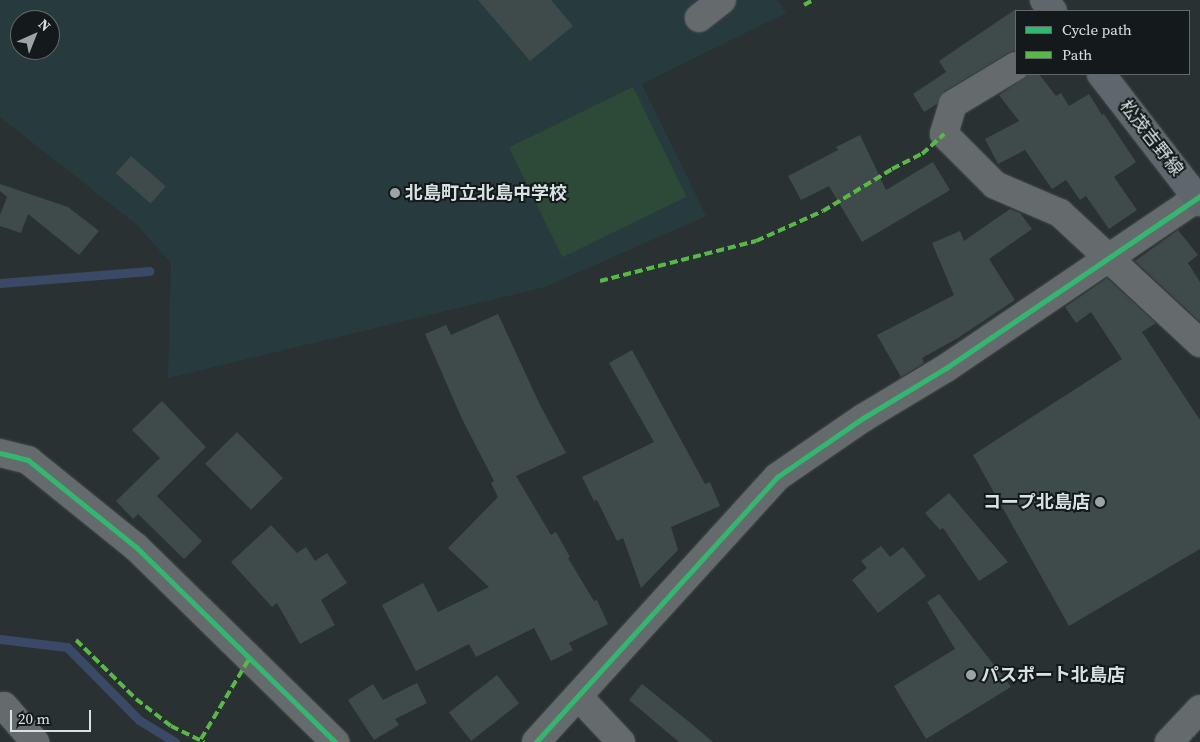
<!DOCTYPE html>
<meta charset="utf-8">
<style>
body{margin:0}
#map{position:relative;width:1200px;height:742px;overflow:hidden;background:#2a3132;font-family:"Source Serif 4","Noto Sans JP",serif}
div>[style]{position:absolute}
.built>*{inset:0;background:#273b3e}
.green>*{inset:0;background:#2d4a38;transform-origin:0 0}
.stream>*{height:9px;margin:-4.5px;padding:0 4.5px;transform-origin:4.5px;border-radius:4.5px;background:#394966}
.building>*{inset:0;background:#3e4b4a;transform-origin:0 0}
.roads{filter:drop-shadow(0 0 1px #464d4e) drop-shadow(0 0 1px #464d4e)}
.minor>*{height:28px;margin:-14px;padding:0 14px;transform-origin:14px;border-radius:14px;background:#656b6c}
.major>*{height:28px;margin:-14px;padding:0 14px;transform-origin:14px;border-radius:14px;background:#5d676c}
.quiet>*{height:4px;margin-top:-2px;transform-origin:0;background:repeating-linear-gradient(90deg,#58b947 0 8px,transparent 0 12px)}
.cycleway>*{height:5px;margin:-2.5px;padding:0 2.5px;transform-origin:2.5px;border-radius:2.5px;background:#33b770}
.dots>*{width:14px;height:14px;translate:-50% -50%;box-sizing:border-box;border:2px solid #141a1b;border-radius:50%}
span{translate:-50% -50%;white-space:nowrap;text-align:center;line-height:1.15;-webkit-text-stroke:4px #141a1b;paint-order:stroke}
.street-label{font-size:18px;color:#d9e2e3}
.poi-label{font-size:18px;color:#d9e2e3;font-weight:700}
.left{translate:0 -50%;text-align:left}
.right{translate:-100% -50%;text-align:right}
.legend{position:absolute;left:1015px;top:10px;width:175px;height:65px;box-sizing:border-box;background:#141a1b;border:1px solid #636a6b;margin:0;padding:6px 9px;list-style:none;font-size:15px;color:#d9e2e3}
.legend li{display:flex;align-items:center;gap:10px;height:25px}
.legend b{width:25px;border:1px solid #636a6b}
.north{position:absolute;left:10px;top:10px;width:50px;height:50px;box-sizing:border-box;background:#141a1b;border:1px solid #636a6b;border-radius:50%;rotate:44deg;font-size:14px;font-weight:700;line-height:20px;text-align:center;color:#d9e2e3}
.north::after{content:'';display:block;margin:auto;width:18px;height:22px;background:#9ca4a5;clip-path:polygon(50% 0,100% 100%,50% 72%,0 100%)}
.scale{position:absolute;left:10px;top:710px;width:81px;height:22px;box-sizing:border-box;border:2px solid #d9e2e3;border-top:0;padding-left:6px;font-size:15px;line-height:18px;white-space:nowrap;color:#d9e2e3;-webkit-text-stroke:4px #141a1b;paint-order:stroke}
</style>
<div id="map">
<div class="built">
<i style="clip-path:polygon(evenodd,0 0,777px 0,786px 13px,642px 84px,706px 216px,545px 287px,168px 378px,171px 263px,136px 224px,0 117px,0 0,20px 20px,50px 20px,50px 50px,20px 50px,20px 20px)"></i>
</div>
<div class="green">
<i style="left:633px;top:87px;width:122px;height:138px;rotate:64deg"></i>
</div>
<div class="stream">
<i style="left:0;top:283px;width:150px;rotate:-4.6deg"></i>
<i style="left:0;top:639px;width:67px;rotate:6.8deg"></i>
<i style="left:67px;top:647px;width:103px;rotate:45.4deg"></i>
<i style="left:139px;top:720px;width:42px;rotate:31.4deg"></i>
</div>
<div class="building">
<i style="clip-path:polygon(478px 0,551px 0,573px 26px,530px 61px)"></i>
<i style="clip-path:polygon(1016px 9px,1016px 50px,1008px 53px,945px 91px,937px 104px,924px 112px,913px 94px,946px 72px,939px 61px)"></i>
<i style="clip-path:polygon(1030px 74px,1039px 74px,1056px 96px,1061px 93px,1069px 106px,1089px 94px,1102px 115px,1104px 114px,1136px 162px,1114px 177px,1137px 210px,1109px 229px,1086px 196px,1080px 200px,1066px 180px,1052px 189px,1025px 150px,998px 164px,985px 139px,1019px 121px,999px 95px)"></i>
<i style="clip-path:polygon(860px 135px,886px 190px,933px 162px,950px 190px,862px 242px,829px 186px,801px 200px,788px 176px,838px 150px,836px 147px)"></i>
<i style="left:131px;top:156px;width:46px;height:23px;rotate:41deg"></i>
<i style="clip-path:polygon(0 184px,68px 207px,99px 231px,79px 255px,28px 214px,21px 233px,0 226px,0 215px,7px 197px,0 191px)"></i>
<i style="clip-path:polygon(1010px 209px,1020px 213px,1032px 229px,989px 259px,1015px 300px,958px 338px,922px 358px,924px 363px,901px 377px,877px 335px,954px 295px,932px 243px,960px 231px,964px 241px)"></i>
<i style="clip-path:polygon(1178px 230px,1198px 255px,1188px 263px,1200px 282px,1200px 322px,1135px 261px)"></i>
<i style="clip-path:polygon(1107px 278px,1156px 323px,1142px 332px,1200px 420px,1200px 549px,1069px 626px,973px 455px,1122px 359px,1091px 312px,1076px 323px,1065px 307px)"></i>
<i style="clip-path:polygon(498px 314px,540px 405px,566px 453px,516px 476px,551px 535px,556px 532px,570px 557px,568px 558px,594px 601px,597px 600px,608px 624px,569px 643px,573px 650px,551px 661px,534px 628px,476px 657px,469px 644px,416px 671px,382px 605px,423px 583px,438px 612px,489px 587px,448px 548px,498px 497px,491px 483px,494px 481px,462px 419px,425px 334px,446px 325px,451px 335px)"></i>
<i style="clip-path:polygon(632px 350px,705px 484px,710px 482px,720px 506px,671px 527px,678px 550px,641px 588px,623px 538px,617px 541px,597px 500px,594px 501px,582px 477px,654px 442px,609px 363px)"></i>
<i style="clip-path:polygon(162px 401px,206px 447px,157px 496px,202px 541px,184px 559px,138px 514px,133px 519px,116px 501px,160px 458px,132px 430px)"></i>
<i style="left:237px;top:432px;width:65px;height:45px;rotate:45deg"></i>
<i style="clip-path:polygon(949px 493px,1008px 562px,979px 581px,943px 528px,940px 530px,925px 513px)"></i>
<i style="clip-path:polygon(271px 525px,297px 553px,306px 547px,315px 561px,327px 553px,347px 583px,321px 600px,335px 625px,300px 644px,277px 603px,272px 607px,231px 562px)"></i>
<i style="clip-path:polygon(881px 546px,890px 557px,903px 547px,926px 576px,878px 613px,852px 580px,867px 568px,861px 561px)"></i>
<i style="clip-path:polygon(939px 594px,1011px 687px,926px 739px,894px 686px,955px 649px,927px 602px)"></i>
<i style="left:497px;top:675px;width:36px;height:61px;rotate:52deg"></i>
<i style="clip-path:polygon(417px 683px,427px 703px,395px 719px,399px 725px,374px 740px,348px 700px,373px 684px,383px 700px)"></i>
<i style="clip-path:polygon(642px 684px,688px 721px,713px 742px,679px 742px,629px 700px)"></i>
</div>
<div class="roads">
<div class="minor">
<i style="left:699px;top:18px;width:29px;rotate:-38deg"></i>
<i style="left:1016px;top:66px;width:74px;rotate:148.9deg"></i>
<i style="left:953px;top:104px;width:31px;rotate:107deg"></i>
<i style="left:944px;top:134px;width:72px;rotate:45deg"></i>
<i style="left:995px;top:185px;width:71px;rotate:23.3deg"></i>
<i style="left:1060px;top:213px;width:191px;rotate:42.9deg"></i>
<i style="left:0;top:453px;width:29px;rotate:14deg"></i>
<i style="left:28px;top:460px;width:139px;rotate:38.9deg"></i>
<i style="left:136px;top:547px;width:279px;rotate:44.4deg"></i>
<i style="left:578px;top:696px;width:63px;rotate:46.9deg"></i>
<i style="left:0;top:708px;width:4px;rotate:-27deg"></i>
<i style="left:4px;top:706px;width:48px;rotate:49.3deg"></i>
<i style="left:536px;top:742px;width:358px;rotate:-47.7deg"></i>
<i style="left:777px;top:477px;width:104px;rotate:-34.5deg"></i>
<i style="left:863px;top:418px;width:97px;rotate:-31.1deg"></i>
<i style="left:946px;top:368px;width:307px;rotate:-34.1deg"></i>
<i style="left:1169px;top:742px;width:45px;rotate:-46.8deg"></i>
</div>
<div class="major">
<i style="left:1044px;top:0;width:14px;rotate:51deg"></i>
<i style="left:1101px;top:74px;width:162px;rotate:52.3deg"></i>
</div>
</div>
<div class="quiet">
<i style="left:804px;top:5px;width:10px;rotate:-29deg"></i>
<i style="left:600px;top:281px;width:161px;rotate:-14.4deg"></i>
<i style="left:756px;top:241px;width:73px;rotate:-24.1deg"></i>
<i style="left:823px;top:211px;width:81px;rotate:-31.3deg"></i>
<i style="left:892px;top:169px;width:34px;rotate:-27deg"></i>
<i style="left:922px;top:154px;width:30px;rotate:-42deg"></i>
<i style="left:76px;top:640px;width:84px;rotate:44.5deg"></i>
<i style="left:136px;top:699px;width:44px;rotate:37.6deg"></i>
<i style="left:171px;top:726px;width:37px;rotate:26deg"></i>
<i style="left:201px;top:739px;width:93px;rotate:-59deg"></i>
</div>
<div class="cycleway">
<i style="left:0;top:453px;width:29px;rotate:14deg"></i>
<i style="left:28px;top:460px;width:139px;rotate:38.9deg"></i>
<i style="left:136px;top:547px;width:279px;rotate:44.4deg"></i>
<i style="left:536px;top:742px;width:358px;rotate:-47.7deg"></i>
<i style="left:777px;top:477px;width:104px;rotate:-34.5deg"></i>
<i style="left:863px;top:418px;width:97px;rotate:-31.1deg"></i>
<i style="left:946px;top:368px;width:307px;rotate:-34.1deg"></i>
</div>
<div class="dots">
<i style="left:395px;top:193px;background:#9ca4a5"></i>
<i style="left:1100px;top:502px;background:#9ca4a5"></i>
<i style="left:971px;top:675px;background:#9ca4a5"></i>
</div>
<div class="street-label">
<span style="left:1151px;top:138px;rotate:52deg">松茂吉野線</span>
</div>
<div class="poi-label">
<span class="left" style="left:405px;top:193px">北島町立北島中学校</span>
<span class="right" style="left:1090px;top:502px">コープ北島店</span>
<span class="left" style="left:981px;top:675px">パスポート北島店</span>
</div>
<ul class="legend">
<li><b style="height:6px;background:#33b770"></b>Cycle path</li>
<li><b style="height:6px;background:#58b947"></b>Path</li>
</ul>
<div class="north">N</div>
<div class="scale">20 m</div>
</div>
